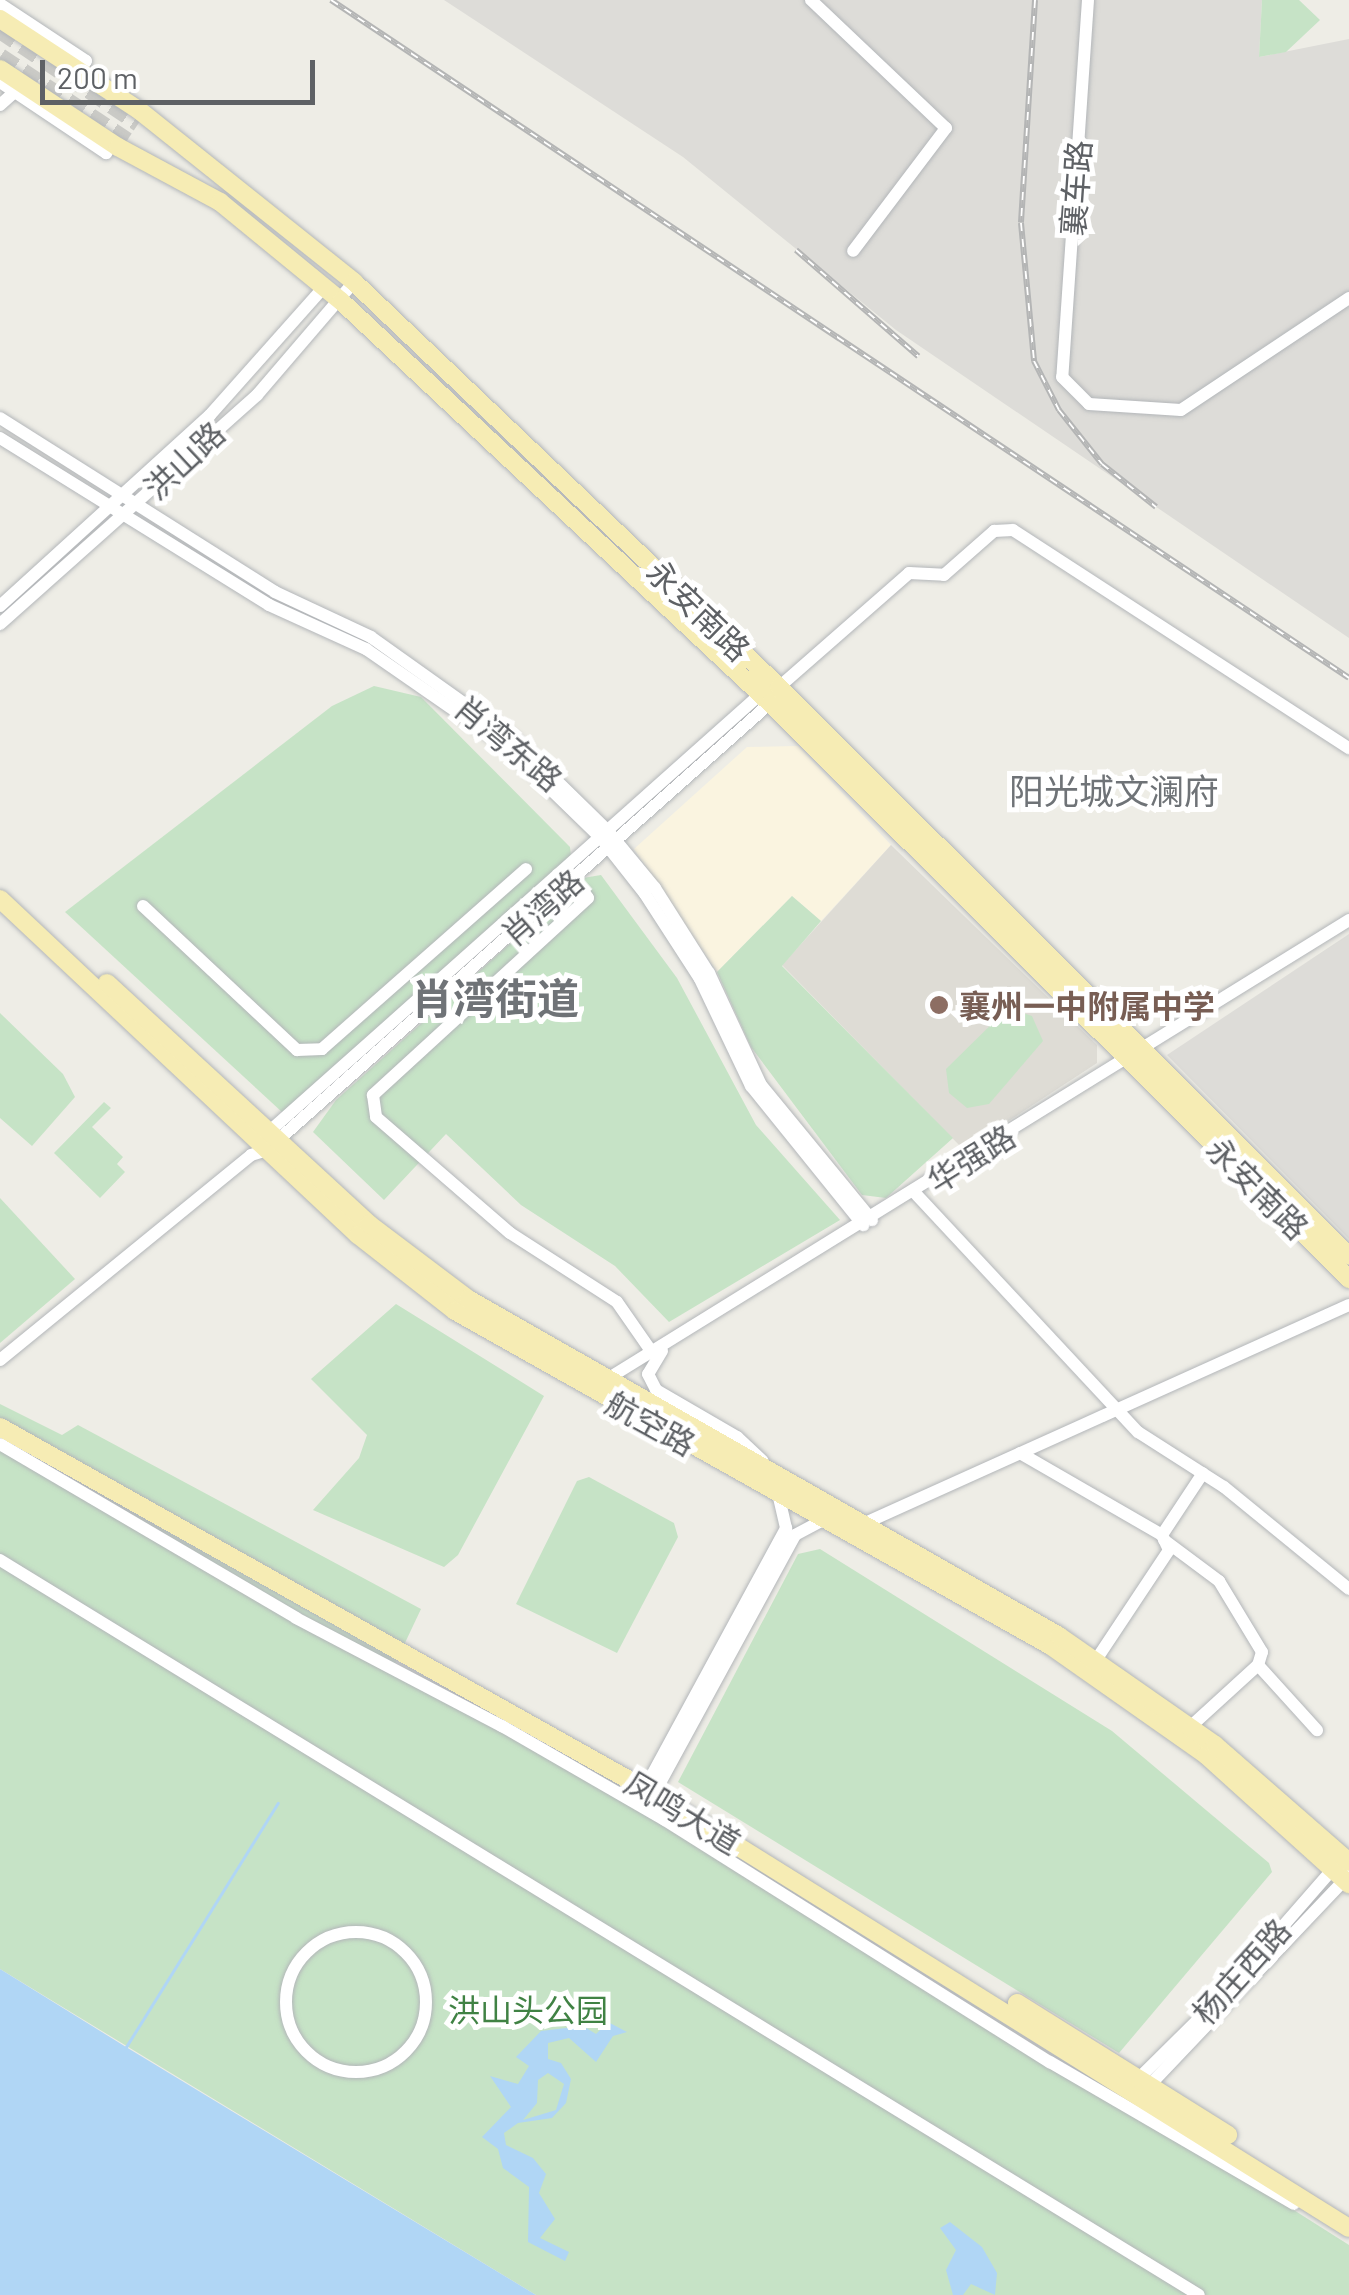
<!DOCTYPE html>
<meta charset="utf-8">
<style>
body{margin:0}
#map{position:relative;width:1349px;height:2295px;overflow:hidden;background:#eeede6;font-family:Barlow,"Noto Sans SC",sans-serif}
div>[style]{position:absolute}
.commercial>*{inset:0;background:#faf4e0}
.industrial>*{inset:0;background:#dddcd8}
.education>*{inset:0;background:#dedcd5}
.green>*{inset:0;background:#c6e3c6}
.water>*{inset:0;background:#b0d6f5}
.stream>*{height:2.5px;margin:-1.25px;padding:0 1.25px;transform-origin:1.25px;border-radius:1.25px;background:#b0d6f5}
.major-tunnel>*{height:18px;margin-top:-9px;transform-origin:0;background:repeating-linear-gradient(90deg,#cacac6 0 18px,transparent 0 27px)}
.roads{filter:drop-shadow(0 0 2px #b3b6b9) drop-shadow(0 0 2px #b3b6b9)}
.minor>*{height:12px;margin:-6px;padding:0 6px;transform-origin:6px;border-radius:6px;background:#fff}
.minor>.ring{margin:-6px;padding:0;box-sizing:content-box;background:none;border:12px solid #fff;border-radius:50%}
.major>*{height:18px;margin:-9px;padding:0 9px;transform-origin:9px;border-radius:9px;background:#f6ecb4}
.rail>*{height:6px;margin-top:-3px;transform-origin:0;background:repeating-linear-gradient(90deg,#fff 0 8px,#b4b5b5 0 16px);box-sizing:border-box;border-block:2px solid #b4b5b5}
.dots>*{width:28px;height:28px;translate:-50% -50%;box-sizing:border-box;border:5px solid #fff;border-radius:50%}
span{translate:-50% -50%;white-space:nowrap;text-align:center;line-height:1.15;-webkit-text-stroke:10px #fff;paint-order:stroke}
.street-label{font-size:32px;color:#5e6165}
.education-label{font-size:32px;color:#785e54;font-weight:700}
.left{translate:0 -50%;text-align:left}
.park-label{font-size:32px;color:#408244}
.neighbourhood-label{font-size:35px;color:#6f7377}
.district-label{font-size:42px;color:#6f7377;font-weight:700}
.scale{position:absolute;left:40px;top:60px;width:275px;height:45px;box-sizing:border-box;border:5px solid #5e6165;border-top:0;padding-left:12px;font-size:30px;line-height:35px;white-space:nowrap;color:#5e6165;-webkit-text-stroke:8px #fff;paint-order:stroke}
</style>
<div id="map">
<div class="commercial">
<i style="clip-path:polygon(798px 746px,891px 845px,821px 921px,792px 896px,717px 972px,634px 849px,747px 747px)"></i>
</div>
<div class="industrial">
<i style="clip-path:polygon(444px 0,1262px 0,1259px 57px,1349px 39px,1349px 638px,896px 330px,683px 157px)"></i>
<i style="clip-path:polygon(1349px 934px,1349px 1239px,1167px 1055px)"></i>
</div>
<div class="education">
<i style="clip-path:polygon(891px 845px,1097px 1045px,1097px 1063px,964px 1150px,782px 965px)"></i>
</div>
<div class="green">
<i style="clip-path:polygon(1262px 0,1299px 0,1320px 20px,1286px 52px,1259px 57px)"></i>
<i style="clip-path:polygon(374px 686px,421px 697px,570px 847px,571px 857px,283px 1113px,65px 912px,332px 706px)"></i>
<i style="clip-path:polygon(601px 875px,677px 978px,756px 1125px,840px 1220px,669px 1322px,615px 1266px,521px 1205px,446px 1134px,384px 1200px,313px 1132px,336px 1100px,583px 878px)"></i>
<i style="clip-path:polygon(792px 896px,821px 921px,782px 966px,953px 1138px,886px 1198px,862px 1195px,751px 1047px,717px 972px)"></i>
<i style="clip-path:polygon(1008px 1008px,1032px 1016px,1043px 1041px,989px 1104px,967px 1108px,949px 1093px,946px 1069px)"></i>
<i style="clip-path:polygon(0 1013px,63px 1074px,75px 1097px,32px 1146px,0 1118px)"></i>
<i style="clip-path:polygon(104px 1102px,111px 1108px,92px 1127px,123px 1157px,117px 1164px,125px 1172px,100px 1198px,54px 1153px)"></i>
<i style="clip-path:polygon(0 1198px,75px 1279px,0 1343px)"></i>
<i style="clip-path:polygon(396px 1304px,544px 1396px,458px 1555px,444px 1567px,313px 1510px,359px 1458px,367px 1435px,311px 1379px)"></i>
<i style="clip-path:polygon(0 1404px,62px 1435px,78px 1425px,421px 1609px,395px 1664px,643px 1798px,1349px 2245px,1349px 2295px,536px 2295px,0 1969px)"></i>
<i style="clip-path:polygon(589px 1477px,674px 1523px,678px 1537px,617px 1653px,516px 1604px,577px 1481px)"></i>
<i style="clip-path:polygon(820px 1549px,1112px 1731px,1269px 1863px,1272px 1872px,1119px 2053px,678px 1782px,798px 1554px)"></i>
</div>
<div class="water">
<i style="clip-path:polygon(0 1969px,126px 2047px,536px 2295px,0 2295px)"></i>
<i style="clip-path:polygon(evenodd,608px 2022px,627px 2032px,613px 2036px,596px 2062px,569px 2038px,548px 2043px,548px 2059px,561px 2063px,571px 2079px,566px 2103px,552px 2118px,518px 2123px,504px 2133px,506px 2145px,533px 2158px,546px 2174px,539px 2193px,555px 2219px,540px 2238px,569px 2252px,565px 2261px,528px 2242px,529px 2187px,503px 2168px,498px 2149px,482px 2137px,511px 2107px,490px 2076px,518px 2084px,529px 2066px,516px 2057px,541px 2031px,583px 2026px,596px 2034px,608px 2022px,548px 2073px,564px 2084px,556px 2110px,523px 2120px,537px 2103px,538px 2080px,548px 2073px)"></i>
<i style="clip-path:polygon(950px 2222px,982px 2247px,997px 2273px,995px 2295px,971px 2284px,963px 2295px,953px 2295px,946px 2270px,956px 2250px,940px 2228px)"></i>
</div>
<div class="stream">
<i style="left:126px;top:2047px;width:287px;rotate:-58.1deg"></i>
</div>
<div class="major-tunnel">
<i style="left:0;top:30px;width:167px;rotate:33.8deg"></i>
<i style="left:0;top:57px;width:152px;rotate:33.5deg"></i>
</div>
<div class="roads">
<div class="minor">
<i style="left:811px;top:0;width:186px;rotate:43.5deg"></i>
<i style="left:946px;top:128px;width:154px;rotate:127.1deg"></i>
<i style="left:1088px;top:0;width:378px;rotate:93.9deg"></i>
<i style="left:1062px;top:377px;width:38px;rotate:45deg"></i>
<i style="left:1089px;top:404px;width:92px;rotate:3.7deg"></i>
<i style="left:1181px;top:410px;width:202px;rotate:-33.7deg"></i>
<i style="left:0;top:4px;width:103px;rotate:33.5deg"></i>
<i style="left:86px;top:61px;width:12px;rotate:125deg"></i>
<i style="left:0;top:82px;width:128px;rotate:33.8deg"></i>
<i style="left:106px;top:153px;width:12px;rotate:-55deg"></i>
<i style="left:0;top:105px;width:27px;rotate:-42deg"></i>
<i style="left:0;top:418px;width:325px;rotate:32.3deg"></i>
<i style="left:275px;top:592px;width:106px;rotate:25.1deg"></i>
<i style="left:371px;top:637px;width:176px;rotate:35.5deg"></i>
<i style="left:514px;top:739px;width:132px;rotate:44.4deg"></i>
<i style="left:608px;top:831px;width:74px;rotate:50.5deg"></i>
<i style="left:655px;top:888px;width:101px;rotate:57.6deg"></i>
<i style="left:709px;top:973px;width:123px;rotate:65.1deg"></i>
<i style="left:761px;top:1085px;width:175px;rotate:50.6deg"></i>
<i style="left:0;top:438px;width:317px;rotate:31.8deg"></i>
<i style="left:269px;top:605px;width:107px;rotate:24.4deg"></i>
<i style="left:366px;top:649px;width:170px;rotate:34.7deg"></i>
<i style="left:506px;top:746px;width:132px;rotate:44.1deg"></i>
<i style="left:601px;top:838px;width:71px;rotate:51.8deg"></i>
<i style="left:645px;top:894px;width:101px;rotate:57.1deg"></i>
<i style="left:700px;top:979px;width:119px;rotate:64.5deg"></i>
<i style="left:751px;top:1086px;width:179px;rotate:51.1deg"></i>
<i style="left:0;top:606px;width:284px;rotate:-42.3deg"></i>
<i style="left:210px;top:415px;width:171px;rotate:-48.3deg"></i>
<i style="left:0;top:624px;width:344px;rotate:-41.7deg"></i>
<i style="left:257px;top:395px;width:149px;rotate:-49.4deg"></i>
<i style="left:779px;top:687px;width:173px;rotate:-41.2deg"></i>
<i style="left:909px;top:573px;width:35px;rotate:3deg"></i>
<i style="left:944px;top:575px;width:67px;rotate:-41.3deg"></i>
<i style="left:994px;top:531px;width:19px;rotate:-3deg"></i>
<i style="left:1013px;top:530px;width:401px;rotate:33deg"></i>
<i style="left:584px;top:892px;width:7px;rotate:56deg"></i>
<i style="left:588px;top:898px;width:292px;rotate:137.5deg"></i>
<i style="left:373px;top:1095px;width:22px;rotate:82deg"></i>
<i style="left:376px;top:1117px;width:177px;rotate:40.9deg"></i>
<i style="left:510px;top:1233px;width:127px;rotate:32.8deg"></i>
<i style="left:617px;top:1302px;width:60px;rotate:55.2deg"></i>
<i style="left:143px;top:906px;width:211px;rotate:43.1deg"></i>
<i style="left:297px;top:1050px;width:25px;rotate:-2deg"></i>
<i style="left:322px;top:1049px;width:272px;rotate:-41.4deg"></i>
<i style="left:263px;top:1137px;width:671px;rotate:-41.68deg"></i>
<i style="left:915px;top:1193px;width:327px;rotate:47deg"></i>
<i style="left:1138px;top:1432px;width:102px;rotate:32.6deg"></i>
<i style="left:1224px;top:1487px;width:161px;rotate:39.2deg"></i>
<i style="left:662px;top:1351px;width:27px;rotate:121deg"></i>
<i style="left:648px;top:1374px;width:18px;rotate:63deg"></i>
<i style="left:656px;top:1390px;width:94px;rotate:30.1deg"></i>
<i style="left:737px;top:1437px;width:35px;rotate:43deg"></i>
<i style="left:0;top:1360px;width:324px;rotate:-39.2deg"></i>
<i style="left:251px;top:1155px;width:17px;rotate:-17deg"></i>
<i style="left:267px;top:1150px;width:682px;rotate:-41.61deg"></i>
<i style="left:604px;top:1381px;width:876px;rotate:-31.75deg"></i>
<i style="left:0;top:1444px;width:343px;rotate:30.4deg"></i>
<i style="left:296px;top:1618px;width:233px;rotate:27.7deg"></i>
<i style="left:502px;top:1726px;width:188px;rotate:30deg"></i>
<i style="left:665px;top:1820px;width:455px;rotate:32.2deg"></i>
<i style="left:1050px;top:2062px;width:282px;rotate:30.2deg"></i>
<i style="left:1020px;top:1453px;width:164px;rotate:30deg"></i>
<i style="left:863px;top:1524px;width:533px;rotate:-24.26deg"></i>
<i style="left:1164px;top:1540px;width:69px;rotate:36.7deg"></i>
<i style="left:1219px;top:1581px;width:83px;rotate:58.8deg"></i>
<i style="left:1262px;top:1652px;width:14px;rotate:107deg"></i>
<i style="left:1258px;top:1665px;width:92px;rotate:137.6deg"></i>
<i style="left:0;top:1560px;width:1406px;rotate:31.51deg"></i>
<i style="left:1096px;top:1660px;width:132px;rotate:-56.4deg"></i>
<i style="left:1169px;top:1550px;width:17px;rotate:-115deg"></i>
<i style="left:1162px;top:1535px;width:74px;rotate:-56.5deg"></i>
<i style="left:1258px;top:1665px;width:88px;rotate:47.8deg"></i>
<i style="left:645px;top:1788px;width:296px;rotate:-61.5deg"></i>
<i style="left:786px;top:1528px;width:36px;rotate:-103deg"></i>
<i style="left:654px;top:1794px;width:295px;rotate:-61.4deg"></i>
<i style="left:795px;top:1535px;width:34px;rotate:-28deg"></i>
<i class="ring" style="left:286px;top:1932px;width:128px;height:128px"></i>
<i style="left:1133px;top:2084px;width:125px;rotate:-44.7deg"></i>
<i style="left:1222px;top:1996px;width:175px;rotate:-48.9deg"></i>
<i style="left:1146px;top:2089px;width:295px;rotate:-46.5deg"></i>
</div>
<div class="major">
<i style="left:0;top:19px;width:168px;rotate:33.3deg"></i>
<i style="left:140px;top:111px;width:274px;rotate:38.6deg"></i>
<i style="left:354px;top:282px;width:587px;rotate:43.62deg"></i>
<i style="left:779px;top:687px;width:805px;rotate:44.95deg"></i>
<i style="left:0;top:69px;width:141px;rotate:33.5deg"></i>
<i style="left:118px;top:147px;width:116px;rotate:28.3deg"></i>
<i style="left:220px;top:202px;width:156px;rotate:39.3deg"></i>
<i style="left:341px;top:301px;width:588px;rotate:43.14deg"></i>
<i style="left:770px;top:703px;width:817px;rotate:44.85deg"></i>
<i style="left:0;top:899px;width:491px;rotate:43.2deg"></i>
<i style="left:358px;top:1235px;width:123px;rotate:38.1deg"></i>
<i style="left:455px;top:1311px;width:684px;rotate:29.34deg"></i>
<i style="left:1051px;top:1646px;width:189px;rotate:35.1deg"></i>
<i style="left:1206px;top:1755px;width:193px;rotate:42.1deg"></i>
<i style="left:107px;top:983px;width:356px;rotate:42.6deg"></i>
<i style="left:369px;top:1224px;width:124px;rotate:37.1deg"></i>
<i style="left:468px;top:1299px;width:680px;rotate:29.69deg"></i>
<i style="left:1059px;top:1636px;width:190px;rotate:34.9deg"></i>
<i style="left:1215px;top:1745px;width:178px;rotate:41.1deg"></i>
<i style="left:0;top:1427px;width:750px;rotate:29.3deg"></i>
<i style="left:654px;top:1794px;width:819px;rotate:31.98deg"></i>
<i style="left:1017px;top:2003px;width:249px;rotate:32deg"></i>
</div>
</div>
<div class="rail">
<i style="left:331px;top:0;width:1223px;rotate:33.66deg"></i>
<i style="left:1035px;top:0;width:223px;rotate:93.6deg"></i>
<i style="left:1021px;top:223px;width:139px;rotate:84.6deg"></i>
<i style="left:1034px;top:361px;width:55px;rotate:63deg"></i>
<i style="left:1059px;top:410px;width:69px;rotate:51.5deg"></i>
<i style="left:1102px;top:464px;width:69px;rotate:38.5deg"></i>
<i style="left:796px;top:250px;width:162px;rotate:41deg"></i>
</div>
<div class="dots">
<i style="left:939px;top:1005px;background:#8d6e63"></i>
</div>
<div class="street-label">
<span style="left:1075px;top:188px;rotate:-86deg">襄车路</span>
<span style="left:184px;top:460px;rotate:-43deg">洪山路</span>
<span style="left:699px;top:610px;rotate:44deg">永安南路</span>
<span style="left:509px;top:743px;rotate:40deg">肖湾东路</span>
<span style="left:542px;top:907px;rotate:-41deg">肖湾路</span>
<span style="left:971px;top:1158px;rotate:-32deg">华强路</span>
<span style="left:1258px;top:1188px;rotate:45deg">永安南路</span>
<span style="left:651px;top:1423px;rotate:29deg">航空路</span>
<span style="left:683px;top:1812px;rotate:31deg">凤鸣大道</span>
<span style="left:1241px;top:1971px;rotate:-48deg">杨庄西路</span>
</div>
<div class="education-label">
<span class="left" style="left:959px;top:1005px">襄州一中附属中学</span>
</div>
<div class="park-label">
<span style="left:528px;top:2009px">洪山头公园</span>
</div>
<div class="neighbourhood-label">
<span style="left:1114px;top:790px">阳光城文澜府</span>
</div>
<div class="district-label">
<span style="left:495px;top:997px">肖湾街道</span>
</div>
<div class="scale">200 m</div>
</div>
